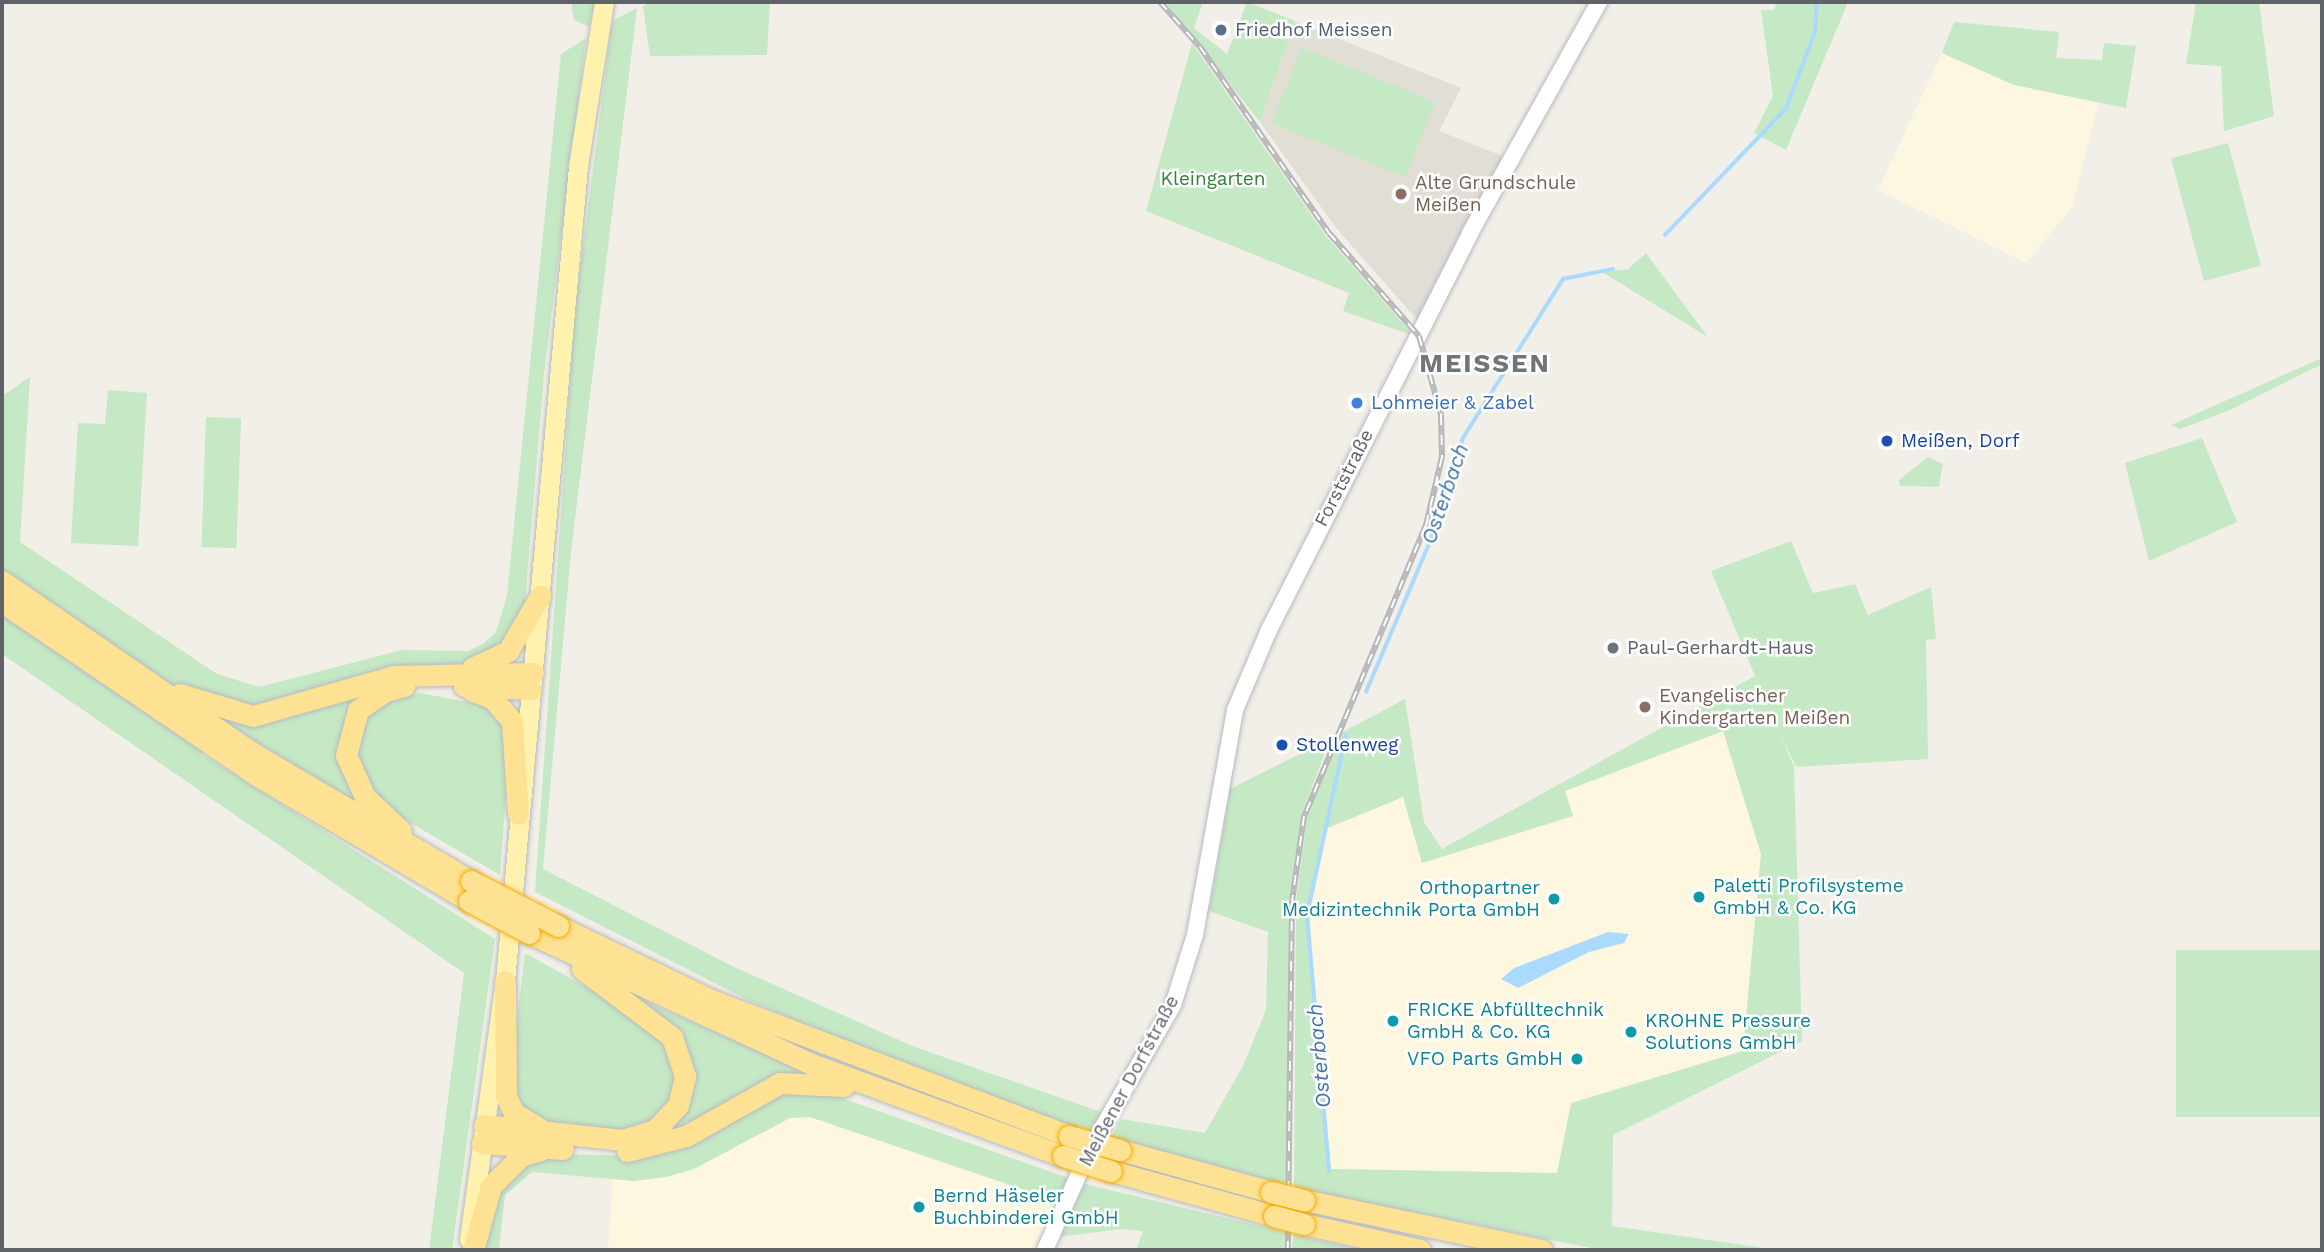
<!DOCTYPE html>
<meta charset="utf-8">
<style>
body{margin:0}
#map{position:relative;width:2324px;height:1252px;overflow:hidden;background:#f1efe8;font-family:"Work Sans",sans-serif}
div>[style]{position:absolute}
.commercial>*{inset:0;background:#fef7e0}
.education>*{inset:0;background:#e1ded6}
.green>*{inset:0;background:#c5e8c5;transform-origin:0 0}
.water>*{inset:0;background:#aadaff}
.stream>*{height:3.5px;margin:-1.75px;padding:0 1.75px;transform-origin:1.75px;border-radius:1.75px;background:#aadaff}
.roads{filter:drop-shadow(0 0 2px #b6babf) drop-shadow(0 0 2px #b6babf)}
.secondary>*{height:16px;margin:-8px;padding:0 8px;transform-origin:8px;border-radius:8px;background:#fff}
.primary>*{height:19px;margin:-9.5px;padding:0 9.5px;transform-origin:9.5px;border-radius:9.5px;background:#fff2af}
.highway>*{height:21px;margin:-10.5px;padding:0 10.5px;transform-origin:10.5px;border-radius:10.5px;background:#fde293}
.rail>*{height:6px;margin-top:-3px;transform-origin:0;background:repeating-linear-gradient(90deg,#fff 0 10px,#b6b7b8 0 20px);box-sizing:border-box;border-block:2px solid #b6b7b8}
.bridges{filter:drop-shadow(0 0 2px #f9ab00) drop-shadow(0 0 2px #f9ab00)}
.highway-bridge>*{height:21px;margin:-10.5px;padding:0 10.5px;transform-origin:10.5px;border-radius:10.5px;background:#fde293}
.dots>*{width:19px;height:19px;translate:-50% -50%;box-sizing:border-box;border:4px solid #fff;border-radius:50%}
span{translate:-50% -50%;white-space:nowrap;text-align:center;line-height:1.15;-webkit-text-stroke:5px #fff;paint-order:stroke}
.service-label{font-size:19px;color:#4e5e75}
.left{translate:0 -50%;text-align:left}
.park-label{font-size:19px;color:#348238}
.education-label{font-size:19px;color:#785e54}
.shop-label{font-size:19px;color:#366cbe}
.transit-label{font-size:19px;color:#164399}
.street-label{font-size:19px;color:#5f6368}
.worship-label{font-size:19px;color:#5b616d}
.culture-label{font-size:19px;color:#0d838f}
.right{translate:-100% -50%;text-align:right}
.water-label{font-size:21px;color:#4174aa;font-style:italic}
.district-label{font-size:26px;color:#70757a;font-weight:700;letter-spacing:2px}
.frame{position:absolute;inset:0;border:4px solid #5f6368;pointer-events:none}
</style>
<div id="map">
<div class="commercial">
<i style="clip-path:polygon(1942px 53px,2014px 85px,2098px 103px,2072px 207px,2026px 263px,1878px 190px)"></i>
<i style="clip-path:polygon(1723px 731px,1761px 854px,1743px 1051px,1572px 1103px,1558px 1173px,1331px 1169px,1307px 915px,1323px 829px,1403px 797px,1422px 863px,1573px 816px,1565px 791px)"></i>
<i style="clip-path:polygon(810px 1117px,1057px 1201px,1036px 1250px,608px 1250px,613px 1178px,635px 1181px,789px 1118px)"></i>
</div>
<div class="education">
<i style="clip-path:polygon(1295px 21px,1461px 88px,1439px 131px,1510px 159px,1420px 323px,1337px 229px,1260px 122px)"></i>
</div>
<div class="green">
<i style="clip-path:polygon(571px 2px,595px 2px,589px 27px,574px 20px)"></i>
<i style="clip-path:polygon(649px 2px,770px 2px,767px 55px,650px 56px,643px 6px)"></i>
<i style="clip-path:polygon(1165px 2px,1203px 2px,1194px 28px,1227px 54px,1247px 2px,1295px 21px,1260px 122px)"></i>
<i style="clip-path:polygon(1777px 2px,1848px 2px,1786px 150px,1754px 133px,1773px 96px,1761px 10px,1774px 10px)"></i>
<i style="clip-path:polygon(2196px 2px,2259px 2px,2274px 116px,2224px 131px,2221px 66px,2186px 64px)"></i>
<i style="clip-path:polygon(637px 8px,571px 552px,543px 869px,734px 967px,915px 1047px,1101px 1112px,1090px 1131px,956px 1087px,750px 1001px,535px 892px,575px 309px,612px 21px)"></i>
<i style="clip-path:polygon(1954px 22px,2059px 32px,2056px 58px,2102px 60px,2104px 43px,2136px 46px,2126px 108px,2014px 85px,1942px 53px)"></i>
<i style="clip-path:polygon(586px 38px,544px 374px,525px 602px,507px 645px,464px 663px,389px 669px,343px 734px,371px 813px,224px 722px,202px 754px,495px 939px,452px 1250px,429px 1250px,464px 973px,2px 654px,2px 396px,30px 377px,20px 542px,217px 674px,259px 687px,402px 650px,468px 651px,484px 643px,496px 632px,507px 596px,561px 54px)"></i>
<i style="clip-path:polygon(1192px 43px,1325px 235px,1414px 336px,1343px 311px,1349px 293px,1146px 211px)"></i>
<i style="left:1302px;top:48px;width:144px;height:81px;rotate:22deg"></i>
<i style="left:2228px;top:143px;width:127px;height:59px;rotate:75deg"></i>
<i style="clip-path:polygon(1646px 253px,1708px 337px,1602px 272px,1628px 269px)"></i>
<i style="clip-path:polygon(2322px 358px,2322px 364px,2230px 410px,2180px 429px,2171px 425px)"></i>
<i style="clip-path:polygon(108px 390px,147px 393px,138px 546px,71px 543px,78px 423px,105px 424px)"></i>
<i style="left:206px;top:417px;width:35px;height:130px;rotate:2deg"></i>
<i style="clip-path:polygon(2202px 438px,2237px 522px,2149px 561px,2125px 463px)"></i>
<i style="clip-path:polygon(1928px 457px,1943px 464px,1939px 487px,1900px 486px,1899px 480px)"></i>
<i style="clip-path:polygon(evenodd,1791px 541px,1813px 593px,1855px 584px,1868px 615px,1931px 587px,1936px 639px,1926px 640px,1928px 759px,1796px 767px,1778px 730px,1794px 767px,1802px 1041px,1613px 1135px,1612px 1226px,1778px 1250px,1601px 1250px,1294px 1188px,1296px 901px,1307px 817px,1337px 735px,1405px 699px,1424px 822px,1442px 849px,1755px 676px,1711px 571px,1791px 541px,1723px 731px,1761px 854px,1743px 1051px,1571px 1103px,1557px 1173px,1331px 1169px,1307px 915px,1323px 830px,1403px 797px,1422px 863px,1573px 816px,1565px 791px,1723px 731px)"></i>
<i style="clip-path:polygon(420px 693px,488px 706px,501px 718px,510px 740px,500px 875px,397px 815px,368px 791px,356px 769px,354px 742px,366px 714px,391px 697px)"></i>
<i style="clip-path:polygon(1330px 739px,1301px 816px,1289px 901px,1287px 1187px,1111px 1138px,1121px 1119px,1205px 1133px,1243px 1066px,1266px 1010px,1268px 932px,1209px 911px,1230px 789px)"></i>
<i style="left:2322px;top:950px;width:167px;height:146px;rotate:90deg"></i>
<i style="clip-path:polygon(525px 953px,644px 1019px,671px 1052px,678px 1076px,665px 1114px,631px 1132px,543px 1124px,518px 1108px,510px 1081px)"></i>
<i style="clip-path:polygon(640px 1001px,642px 1000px,810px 1074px,648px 1142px,692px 1082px)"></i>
<i style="clip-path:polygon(822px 1091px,1068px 1178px,1057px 1201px,810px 1117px,790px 1118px,694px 1169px,666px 1177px,634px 1181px,532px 1172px,505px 1195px,499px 1250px,481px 1250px,488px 1207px,517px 1164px,548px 1154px,650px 1156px,680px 1147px,778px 1093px)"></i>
<i style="clip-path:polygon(1085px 1184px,1285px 1232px,1284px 1250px,1136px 1250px,1143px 1231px,1122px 1229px,1057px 1237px)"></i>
<i style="clip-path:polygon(1293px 1235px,1364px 1250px,1292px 1250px)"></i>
</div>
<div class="water">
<i style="clip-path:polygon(1608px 932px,1629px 934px,1624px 943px,1589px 952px,1518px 988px,1501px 979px,1514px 968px)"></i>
</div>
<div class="stream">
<i style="left:1665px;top:235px;width:175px;rotate:-46.2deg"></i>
<i style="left:1786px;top:109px;width:82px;rotate:-69.4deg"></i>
<i style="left:1815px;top:32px;width:30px;rotate:-86deg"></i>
<i style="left:1366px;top:692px;width:161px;rotate:-66.9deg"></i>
<i style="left:1429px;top:544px;width:111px;rotate:-72.2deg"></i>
<i style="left:1463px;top:438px;width:188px;rotate:-57.8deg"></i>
<i style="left:1563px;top:279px;width:51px;rotate:-11.3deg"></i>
<i style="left:1329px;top:1171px;width:257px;rotate:-94.9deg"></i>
<i style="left:1307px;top:915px;width:184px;rotate:-77.8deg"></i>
</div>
<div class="roads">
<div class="secondary">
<i style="left:1045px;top:1250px;width:111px;rotate:-66deg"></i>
<i style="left:1090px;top:1149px;width:166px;rotate:-60deg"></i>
<i style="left:1173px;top:1005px;width:73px;rotate:-72.6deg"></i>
<i style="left:1195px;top:935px;width:229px;rotate:-79.9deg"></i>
<i style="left:1235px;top:710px;width:87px;rotate:-67deg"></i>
<i style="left:1269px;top:630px;width:445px;rotate:-63.1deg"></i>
<i style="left:1470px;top:233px;width:265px;rotate:-60.8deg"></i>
</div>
<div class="primary">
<i style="left:469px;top:1239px;width:260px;rotate:-82.1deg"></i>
<i style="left:505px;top:981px;width:818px;rotate:-84.88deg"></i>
<i style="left:578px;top:166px;width:166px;rotate:-81deg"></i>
</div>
<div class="highway">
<i style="left:2px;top:581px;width:302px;rotate:34.5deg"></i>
<i style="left:251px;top:752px;width:255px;rotate:30.4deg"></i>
<i style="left:2px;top:602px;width:310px;rotate:34.2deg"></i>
<i style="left:258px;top:776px;width:245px;rotate:30.6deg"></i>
<i style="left:472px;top:668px;width:40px;rotate:-25deg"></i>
<i style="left:508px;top:651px;width:64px;rotate:-59.8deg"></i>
<i style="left:464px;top:686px;width:67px;rotate:2.6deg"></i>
<i style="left:471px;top:690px;width:22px;rotate:21deg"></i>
<i style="left:492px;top:698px;width:30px;rotate:49deg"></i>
<i style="left:512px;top:721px;width:93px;rotate:86.3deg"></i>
<i style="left:180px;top:694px;width:76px;rotate:16.8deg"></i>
<i style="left:253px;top:716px;width:146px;rotate:-15.9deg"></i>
<i style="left:393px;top:676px;width:140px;rotate:-1.2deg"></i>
<i style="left:401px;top:831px;width:50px;rotate:-136.6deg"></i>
<i style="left:365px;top:797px;width:46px;rotate:-114.3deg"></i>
<i style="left:346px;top:755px;width:47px;rotate:-75.1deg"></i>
<i style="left:358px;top:710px;width:33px;rotate:-35deg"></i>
<i style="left:385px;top:691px;width:20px;rotate:-15deg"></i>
<i style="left:558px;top:926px;width:168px;rotate:25.8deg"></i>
<i style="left:709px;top:999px;width:385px;rotate:20.8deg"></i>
<i style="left:529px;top:933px;width:309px;rotate:24.9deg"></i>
<i style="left:809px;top:1063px;width:270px;rotate:20.1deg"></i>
<i style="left:505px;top:981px;width:115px;rotate:89.5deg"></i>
<i style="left:506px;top:1096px;width:19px;rotate:65deg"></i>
<i style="left:514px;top:1113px;width:29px;rotate:31deg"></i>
<i style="left:484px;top:1125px;width:139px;rotate:6.2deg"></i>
<i style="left:622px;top:1140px;width:34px;rotate:-17deg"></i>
<i style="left:655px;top:1130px;width:34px;rotate:-47deg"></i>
<i style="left:678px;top:1105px;width:30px;rotate:-76deg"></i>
<i style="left:685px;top:1076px;width:41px;rotate:-108.4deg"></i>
<i style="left:672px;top:1037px;width:113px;rotate:-142.9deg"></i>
<i style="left:482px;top:1143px;width:81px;rotate:4.2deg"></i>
<i style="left:1120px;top:1150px;width:157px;rotate:15.5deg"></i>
<i style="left:627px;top:1151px;width:61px;rotate:-14.3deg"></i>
<i style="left:686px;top:1136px;width:108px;rotate:-29.4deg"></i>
<i style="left:780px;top:1083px;width:64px;rotate:2.7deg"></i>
<i style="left:1111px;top:1171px;width:169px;rotate:15.4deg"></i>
<i style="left:1304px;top:1200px;width:243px;rotate:11.9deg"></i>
<i style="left:1304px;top:1224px;width:119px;rotate:12.6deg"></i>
<i style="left:473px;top:1250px;width:66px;rotate:-74.3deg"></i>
<i style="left:491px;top:1186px;width:42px;rotate:-45deg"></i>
<i style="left:521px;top:1156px;width:21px;rotate:-17deg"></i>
</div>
</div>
<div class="rail">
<i style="left:1160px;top:2px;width:60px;rotate:48.4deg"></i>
<i style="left:1200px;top:47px;width:226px;rotate:55.3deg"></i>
<i style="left:1329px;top:233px;width:137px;rotate:48.9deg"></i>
<i style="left:1419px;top:336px;width:82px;rotate:74.4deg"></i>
<i style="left:1441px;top:415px;width:42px;rotate:88.6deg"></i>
<i style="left:1442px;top:457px;width:70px;rotate:103.2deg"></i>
<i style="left:1426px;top:525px;width:316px;rotate:112.7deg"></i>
<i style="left:1304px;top:816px;width:86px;rotate:98deg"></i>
<i style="left:1292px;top:901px;width:349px;rotate:90.7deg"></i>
</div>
<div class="bridges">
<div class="highway-bridge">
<i style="left:471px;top:881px;width:98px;rotate:27.3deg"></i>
<i style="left:469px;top:901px;width:68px;rotate:28.1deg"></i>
<i style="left:1069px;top:1136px;width:53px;rotate:15.4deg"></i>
<i style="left:1063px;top:1156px;width:50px;rotate:17.4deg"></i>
<i style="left:1271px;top:1192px;width:34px;rotate:14deg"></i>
<i style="left:1274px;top:1216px;width:31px;rotate:15deg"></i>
</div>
</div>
<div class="dots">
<i style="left:1221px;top:30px;background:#5c6f8a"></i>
<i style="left:1401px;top:194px;background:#8d6e63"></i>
<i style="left:1357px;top:403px;background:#3f7fe0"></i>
<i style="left:1887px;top:441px;background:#1a4fb4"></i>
<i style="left:1613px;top:648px;background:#6b7280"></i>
<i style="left:1645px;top:707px;background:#8d6e63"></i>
<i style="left:1282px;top:745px;background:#1a4fb4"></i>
<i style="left:1699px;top:897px;background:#0f9aa8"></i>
<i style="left:1554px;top:899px;background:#0f9aa8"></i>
<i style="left:1393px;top:1021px;background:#0f9aa8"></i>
<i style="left:1631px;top:1032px;background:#0f9aa8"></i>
<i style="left:1577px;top:1059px;background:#0f9aa8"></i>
<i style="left:919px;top:1207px;background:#0f9aa8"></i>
</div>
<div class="service-label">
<span class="left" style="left:1235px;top:30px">Friedhof Meissen</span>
</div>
<div class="park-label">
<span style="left:1213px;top:179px">Kleingarten</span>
</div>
<div class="education-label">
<span class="left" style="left:1415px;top:194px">Alte Grundschule<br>Meißen</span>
<span class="left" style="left:1659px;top:707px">Evangelischer<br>Kindergarten Meißen</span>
</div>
<div class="shop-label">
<span class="left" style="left:1371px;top:403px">Lohmeier &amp; Zabel</span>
</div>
<div class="transit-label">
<span class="left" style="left:1901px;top:441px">Meißen, Dorf</span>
<span class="left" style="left:1296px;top:745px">Stollenweg</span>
</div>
<div class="street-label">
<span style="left:1344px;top:478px;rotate:-63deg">Forststraße</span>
<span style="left:1129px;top:1081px;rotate:-62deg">Meißener Dorfstraße</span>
</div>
<div class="worship-label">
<span class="left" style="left:1627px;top:648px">Paul-Gerhardt-Haus</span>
</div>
<div class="culture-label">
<span class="left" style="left:1713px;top:897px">Paletti Profilsysteme<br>GmbH &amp; Co. KG</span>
<span class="right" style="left:1540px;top:899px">Orthopartner<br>Medizintechnik Porta GmbH</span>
<span class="left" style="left:1407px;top:1021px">FRICKE Abfülltechnik<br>GmbH &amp; Co. KG</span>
<span class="left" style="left:1645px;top:1032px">KROHNE Pressure<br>Solutions GmbH</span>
<span class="right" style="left:1563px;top:1059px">VFO Parts GmbH</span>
<span class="left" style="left:933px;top:1207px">Bernd Häseler<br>Buchbinderei GmbH</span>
</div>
<div class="water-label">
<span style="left:1445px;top:494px;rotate:-71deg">Osterbach</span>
<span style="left:1319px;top:1056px;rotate:-95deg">Osterbach</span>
</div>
<div class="district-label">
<span style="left:1485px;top:364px">MEISSEN</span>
</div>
<div class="frame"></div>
</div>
